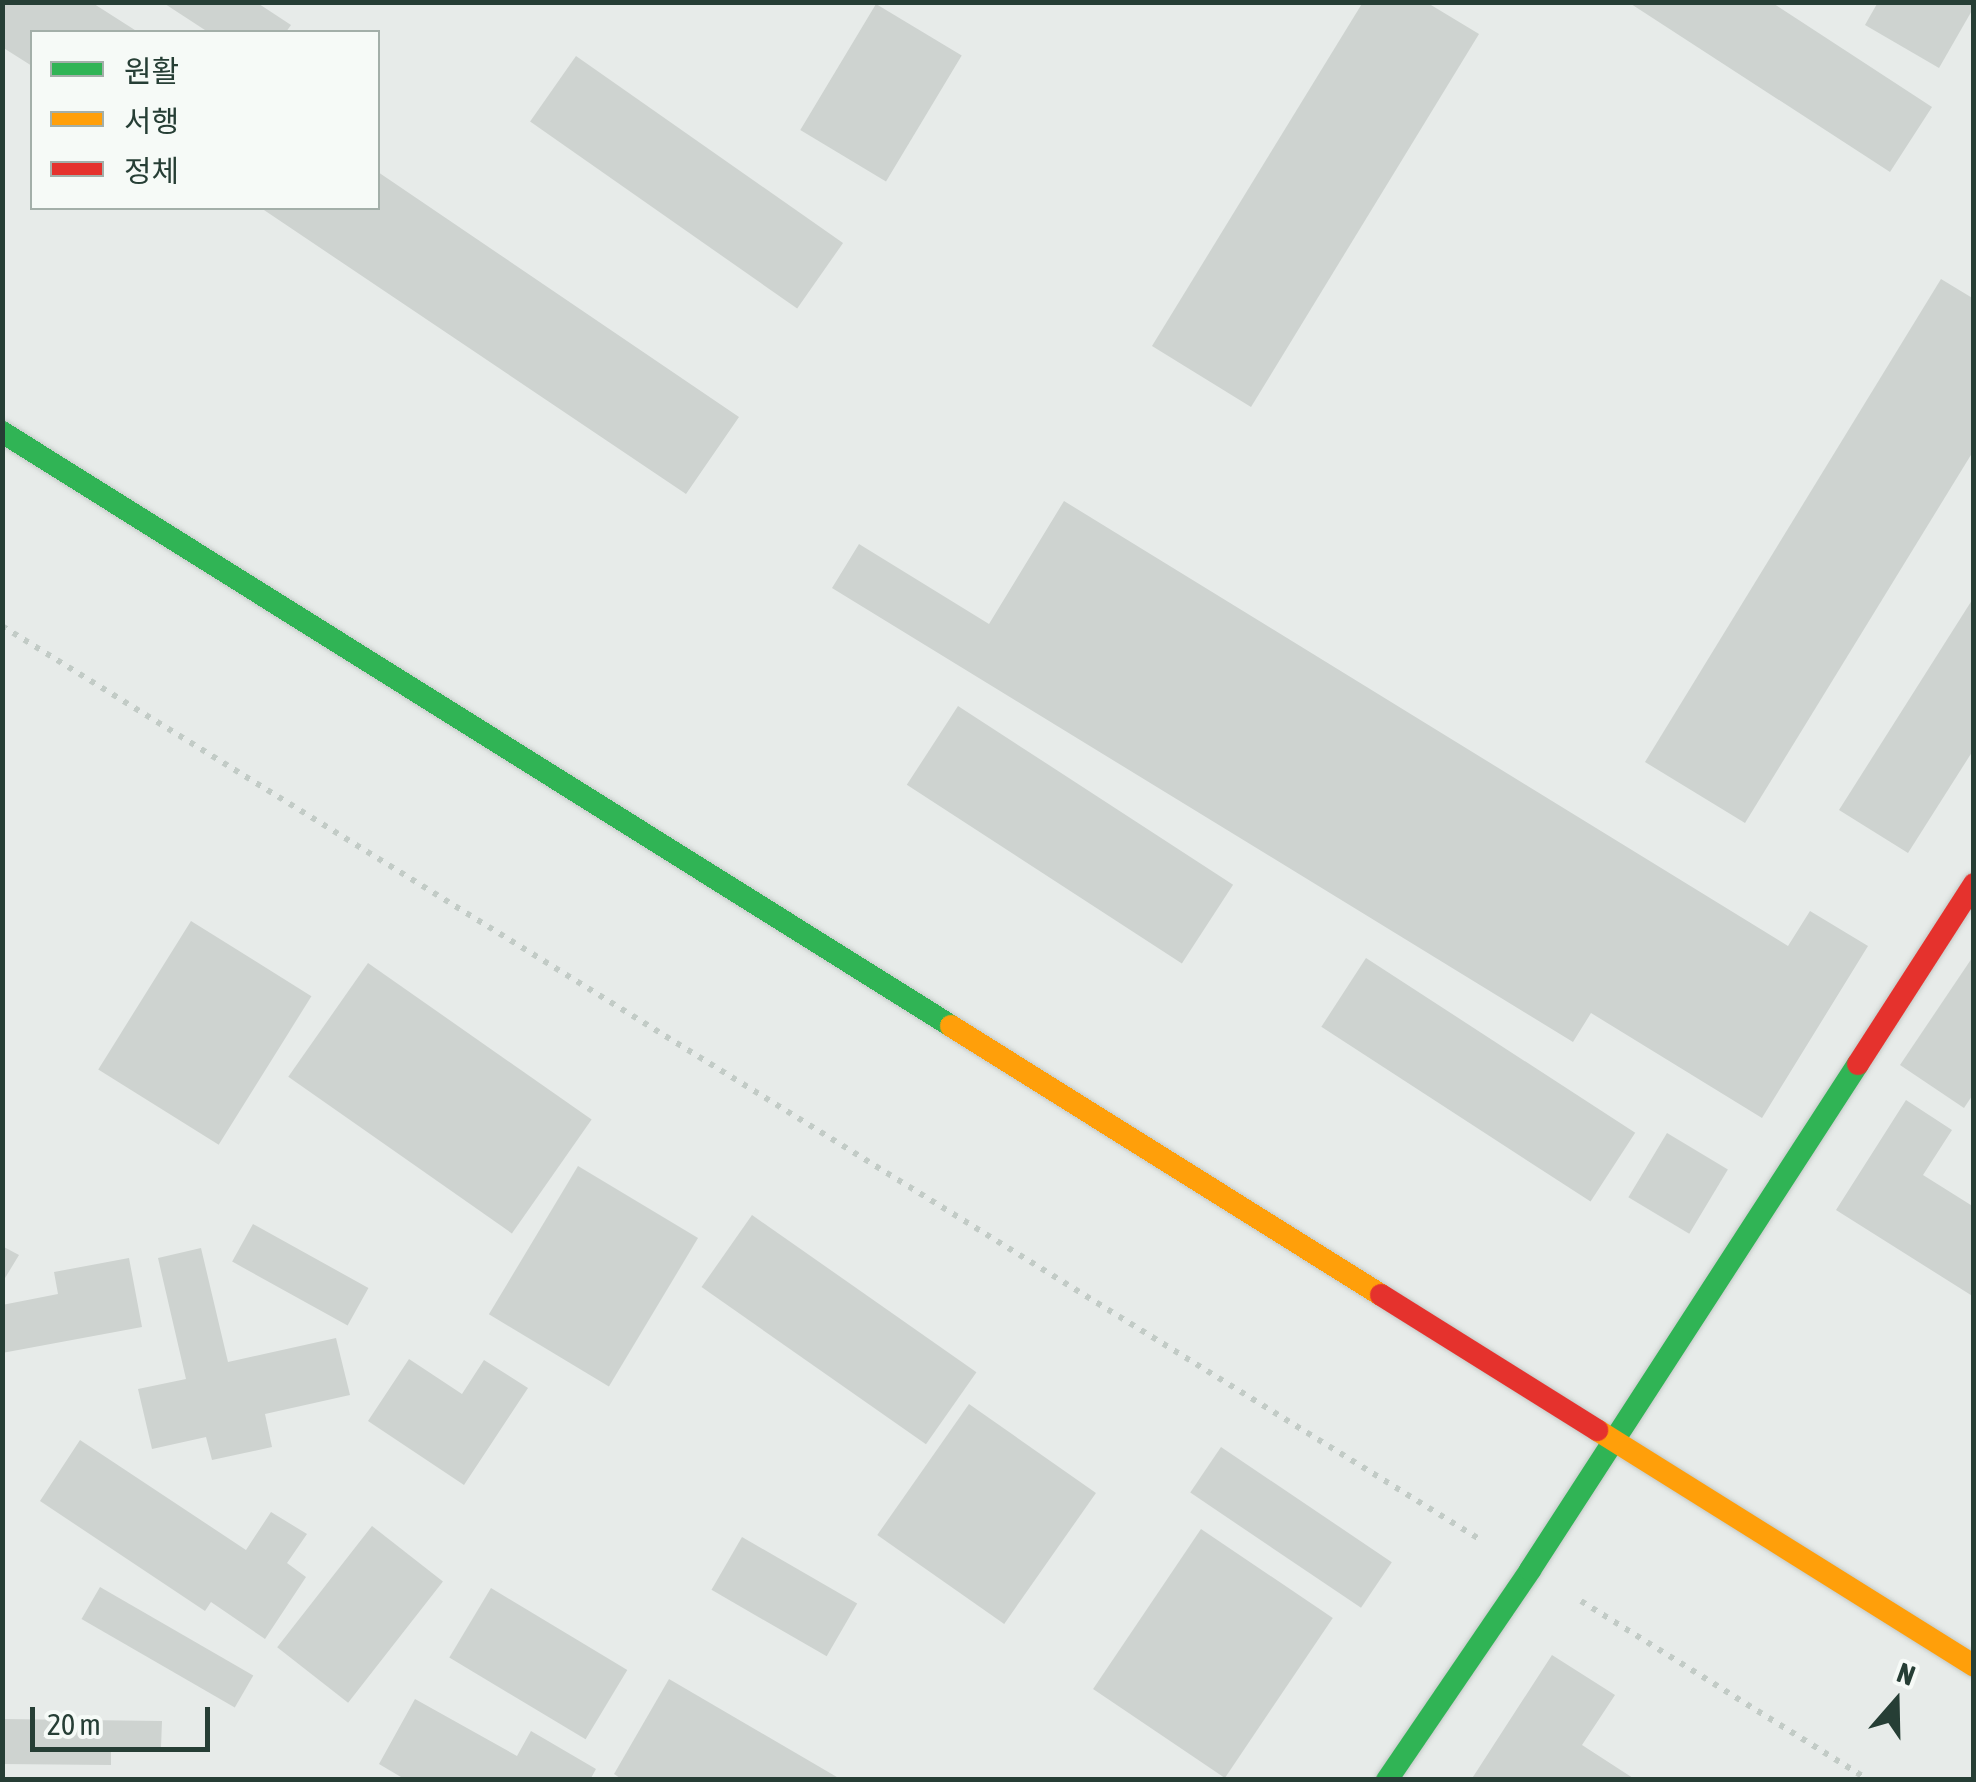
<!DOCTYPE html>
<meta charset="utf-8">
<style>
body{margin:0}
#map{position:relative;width:1976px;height:1782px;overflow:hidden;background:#e7ebe9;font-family:"Asap Condensed","Noto Sans KR",sans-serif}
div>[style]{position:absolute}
.building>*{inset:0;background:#ced3d0;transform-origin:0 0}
.path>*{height:6px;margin-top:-3px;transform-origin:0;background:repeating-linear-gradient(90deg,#c2cbc6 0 5px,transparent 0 13px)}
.roads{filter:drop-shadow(0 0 2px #c3c9c6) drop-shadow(0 0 2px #c3c9c6)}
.fast>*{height:22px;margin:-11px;padding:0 11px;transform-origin:11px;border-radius:11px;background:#30b455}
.slow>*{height:22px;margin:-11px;padding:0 11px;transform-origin:11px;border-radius:11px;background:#ff9f0a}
.jam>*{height:22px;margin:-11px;padding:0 11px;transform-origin:11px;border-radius:11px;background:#e5322d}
span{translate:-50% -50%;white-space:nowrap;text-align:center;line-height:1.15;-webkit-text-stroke:8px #f6faf7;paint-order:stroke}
.frame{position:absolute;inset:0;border:5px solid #263e35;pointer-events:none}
.legend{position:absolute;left:30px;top:30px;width:350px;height:180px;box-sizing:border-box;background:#f6faf7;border:2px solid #a3afa9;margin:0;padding:12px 18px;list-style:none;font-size:30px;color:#263e35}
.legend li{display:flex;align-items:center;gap:20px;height:50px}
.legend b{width:50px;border:2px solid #a3afa9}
.north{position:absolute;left:1846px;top:1652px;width:100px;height:100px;-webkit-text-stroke:8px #f6faf7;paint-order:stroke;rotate:20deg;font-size:28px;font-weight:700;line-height:40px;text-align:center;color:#263e35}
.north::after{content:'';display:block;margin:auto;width:35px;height:45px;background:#263e35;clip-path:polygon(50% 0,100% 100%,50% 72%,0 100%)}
.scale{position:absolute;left:30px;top:1707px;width:180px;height:45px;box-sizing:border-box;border:5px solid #263e35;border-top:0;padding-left:12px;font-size:30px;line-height:35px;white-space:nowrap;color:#263e35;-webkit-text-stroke:8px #f6faf7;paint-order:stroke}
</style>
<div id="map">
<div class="building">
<i style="clip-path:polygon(2px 2px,91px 2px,138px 32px,32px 32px,32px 66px,2px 47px)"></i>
<i style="clip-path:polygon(162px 2px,256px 2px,291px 25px,286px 32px,208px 32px)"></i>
<i style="clip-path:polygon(1363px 2px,1426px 2px,1479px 34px,1251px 407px,1152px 346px)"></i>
<i style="clip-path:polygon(1628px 2px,1771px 2px,1932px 107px,1890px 172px)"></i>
<i style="clip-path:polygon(1878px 2px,1974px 2px,1974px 7px,1939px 68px,1865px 25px)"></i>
<i style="left:876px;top:4px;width:100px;height:147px;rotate:31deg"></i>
<i style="left:576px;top:56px;width:326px;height:80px;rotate:35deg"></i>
<i style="clip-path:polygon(378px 172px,739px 417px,686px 494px,261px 208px,378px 208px)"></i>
<i style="clip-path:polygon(1941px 279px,1974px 299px,1974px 450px,1745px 823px,1645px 762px)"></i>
<i style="clip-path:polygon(1064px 501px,1788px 946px,1810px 911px,1868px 946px,1762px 1118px,1591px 1013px,1573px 1042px,832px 588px,859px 544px,989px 624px)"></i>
<i style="clip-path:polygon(1974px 597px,1974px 749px,1908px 853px,1839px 810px)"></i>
<i style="left:958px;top:706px;width:328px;height:94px;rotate:33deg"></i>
<i style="left:191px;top:921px;width:142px;height:175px;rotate:32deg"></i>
<i style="clip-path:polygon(1974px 955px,1974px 1093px,1964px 1108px,1900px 1065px)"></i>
<i style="left:1366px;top:958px;width:321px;height:82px;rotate:33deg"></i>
<i style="left:368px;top:963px;width:273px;height:139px;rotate:35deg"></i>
<i style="clip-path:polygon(1906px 1100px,1952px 1130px,1923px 1175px,1974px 1207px,1974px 1297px,1836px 1210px)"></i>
<i style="left:1667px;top:1133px;width:71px;height:75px;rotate:31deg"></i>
<i style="left:578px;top:1166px;width:140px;height:173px;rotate:31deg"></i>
<i style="left:752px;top:1215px;width:274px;height:88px;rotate:35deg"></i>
<i style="left:253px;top:1224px;width:132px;height:43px;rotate:29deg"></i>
<i style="clip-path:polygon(2px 1246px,19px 1255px,2px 1283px)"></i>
<i style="clip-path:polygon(201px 1248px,228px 1362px,336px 1338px,350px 1395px,265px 1414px,272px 1447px,212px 1460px,206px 1437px,152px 1449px,138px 1389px,186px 1379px,158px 1258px)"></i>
<i style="clip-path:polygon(129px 1258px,142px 1327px,2px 1353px,2px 1305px,58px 1294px,54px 1272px)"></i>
<i style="clip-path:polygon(409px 1359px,462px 1394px,484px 1360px,528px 1388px,464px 1485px,368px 1421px)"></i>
<i style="left:969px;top:1404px;width:155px;height:160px;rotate:35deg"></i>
<i style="clip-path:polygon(80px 1440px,246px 1550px,271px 1512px,307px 1534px,287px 1563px,306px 1577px,265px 1639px,211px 1602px,205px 1611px,40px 1501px)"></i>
<i style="left:1221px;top:1447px;width:206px;height:55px;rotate:34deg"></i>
<i style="left:372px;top:1526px;width:90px;height:154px;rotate:38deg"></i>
<i style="left:1201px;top:1529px;width:159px;height:193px;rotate:34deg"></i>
<i style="left:742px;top:1537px;width:133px;height:61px;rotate:30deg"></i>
<i style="left:100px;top:1587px;width:177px;height:37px;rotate:30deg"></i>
<i style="left:491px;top:1588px;width:159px;height:81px;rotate:31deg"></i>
<i style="clip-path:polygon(1552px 1655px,1615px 1695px,1582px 1745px,1636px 1780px,1471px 1780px)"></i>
<i style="clip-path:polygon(669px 1679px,842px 1780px,623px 1780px,614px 1774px)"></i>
<i style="clip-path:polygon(415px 1699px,517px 1756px,531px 1731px,596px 1769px,590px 1780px,406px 1780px,379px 1764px)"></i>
<i style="clip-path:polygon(2px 1719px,162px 1721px,161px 1748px,111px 1747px,111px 1765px,2px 1764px)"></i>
</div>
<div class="path">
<i style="left:2px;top:626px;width:1739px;rotate:31.72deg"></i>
<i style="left:1581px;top:1601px;width:339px;rotate:31.9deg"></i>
</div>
<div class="roads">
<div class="fast">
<i style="left:2px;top:432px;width:1120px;rotate:32.04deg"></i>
<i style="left:1387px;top:1780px;width:254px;rotate:-55.7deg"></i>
<i style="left:1530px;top:1570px;width:603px;rotate:-57.05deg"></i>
</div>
<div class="slow">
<i style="left:951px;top:1026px;width:507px;rotate:32.03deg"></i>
<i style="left:1597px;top:1430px;width:445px;rotate:32deg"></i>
</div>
<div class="jam">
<i style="left:1858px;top:1064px;width:214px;rotate:-57.2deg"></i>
<i style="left:1381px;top:1295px;width:255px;rotate:32deg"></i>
</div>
</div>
<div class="frame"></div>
<ul class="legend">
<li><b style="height:12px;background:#30b455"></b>원활</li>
<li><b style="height:12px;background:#ff9f0a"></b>서행</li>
<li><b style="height:12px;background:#e5322d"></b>정체</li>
</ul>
<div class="north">N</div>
<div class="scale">20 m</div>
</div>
